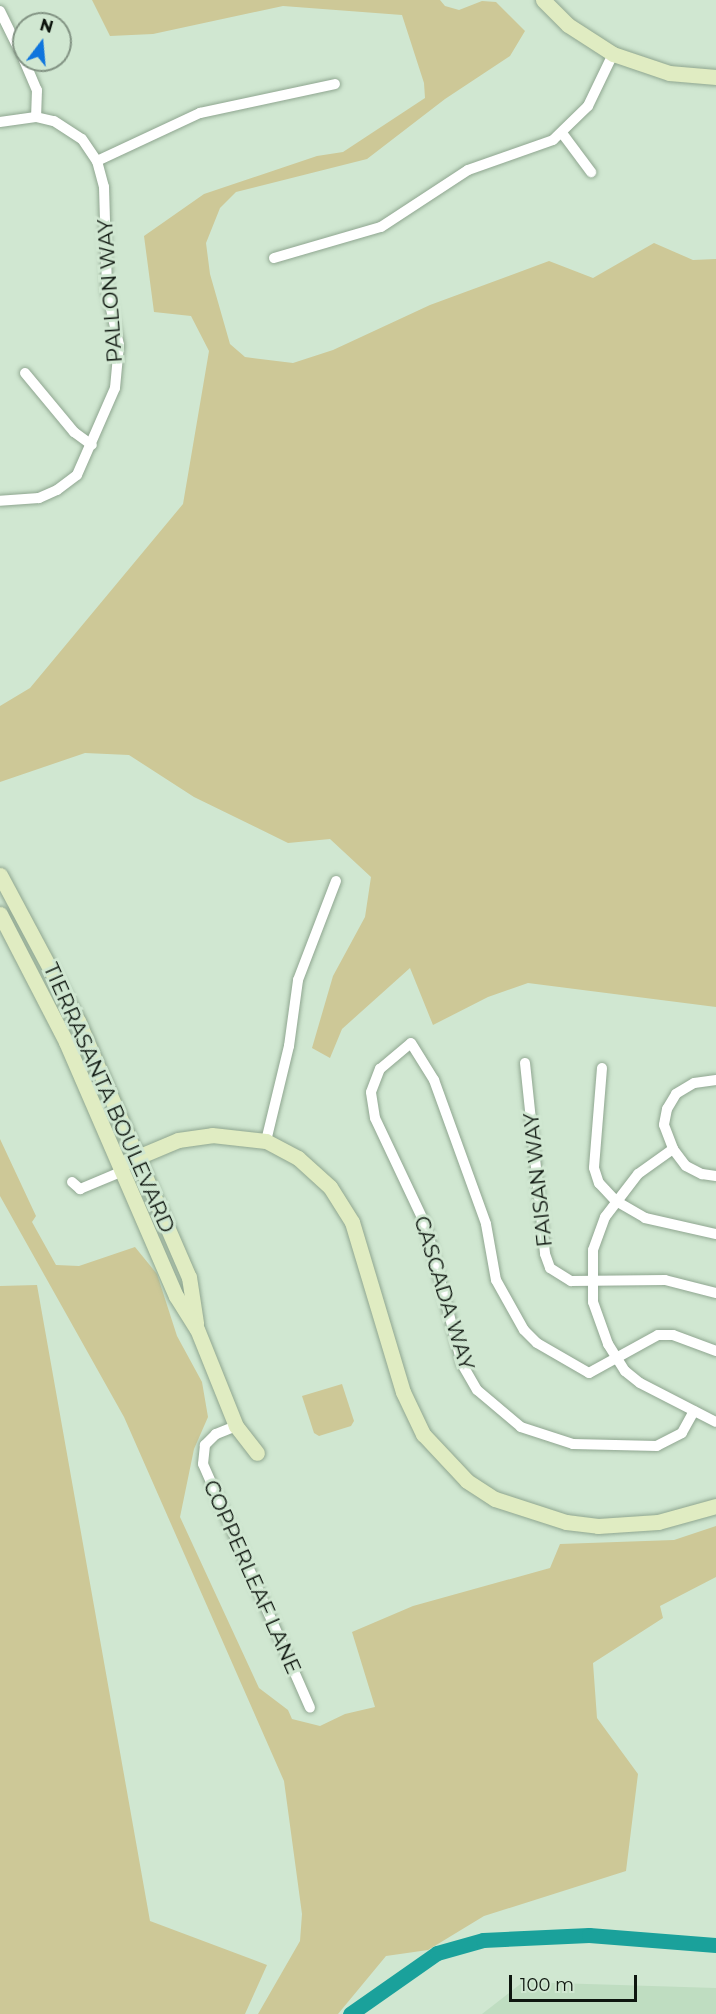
<!DOCTYPE html>
<style>
body{margin:0}
#map{position:relative;width:716px;height:2014px;overflow:hidden;background:#d0e7d1;font-family:Montserrat,sans-serif}
div>[style]{position:absolute}
.built>*{inset:0;background:#bfddc1}
.green>*{inset:0;background:#cdc897}
.river>*{height:15px;margin:-7.5px;padding:0 7.5px;transform-origin:7.5px;border-radius:7.5px;background:#1aa19b}
.roads{filter:drop-shadow(0 0 2px #8fa690) drop-shadow(0 0 2px #8fa690)}
.street>*{height:10px;margin:-5px;padding:0 5px;transform-origin:5px;border-radius:5px;background:#fff}
.secondary>*{height:15px;margin:-7.5px;padding:0 7.5px;transform-origin:7.5px;border-radius:7.5px;background:#e0ecc2}
span{translate:-50% -50%;white-space:nowrap;text-align:center;line-height:1.15;-webkit-text-stroke:6px #d0e7d1;paint-order:stroke}
.street-label{font-size:21px;color:#0e160f}
.north{position:absolute;left:12px;top:12px;width:60px;height:60px;box-sizing:border-box;background:#d0e7d1;border:2px solid #829383;border-radius:50%;rotate:16deg;font-size:16px;font-weight:700;line-height:24px;text-align:center;color:#0e160f}
.north::after{content:'';display:block;margin:auto;width:21px;height:27px;background:#0f75dd;clip-path:polygon(50% 0,100% 100%,50% 72%,0 100%)}
.scale{position:absolute;left:509px;top:1975px;width:128px;height:27px;box-sizing:border-box;border:3px solid #0e160f;border-top:0;padding-left:8px;font-size:18px;line-height:21px;white-space:nowrap;color:#0e160f;-webkit-text-stroke:4px #d0e7d1;paint-order:stroke}
</style>
<div id="map">
<div class="built">
<i style="clip-path:polygon(523px 1982px,716px 1988px,716px 2014px,482px 2014px)"></i>
</div>
<div class="green">
<i style="clip-path:polygon(92px 0,440px 0,445px 6px,459px 10px,482px 1px,496px 2px,525px 31px,510px 56px,445px 99px,367px 159px,236px 192px,220px 208px,206px 243px,210px 274px,230px 344px,245px 357px,293px 363px,333px 350px,430px 305px,549px 261px,593px 278px,654px 243px,693px 260px,716px 259px,716px 1007px,528px 983px,488px 997px,433px 1025px,410px 968px,342px 1029px,330px 1058px,312px 1048px,333px 976px,365px 917px,371px 877px,330px 839px,288px 843px,194px 797px,129px 755px,85px 753px,0 782px,0 706px,30px 688px,183px 504px,209px 351px,191px 316px,154px 312px,144px 236px,204px 194px,317px 156px,343px 152px,425px 98px,424px 83px,402px 15px,283px 6px,153px 34px,110px 36px)"></i>
<i style="clip-path:polygon(0 1139px,36px 1216px,32px 1222px,56px 1265px,79px 1266px,135px 1247px,157px 1274px,177px 1336px,202px 1382px,208px 1417px,194px 1449px,180px 1517px,259px 1688px,288px 1710px,292px 1719px,320px 1726px,345px 1714px,375px 1707px,352px 1632px,413px 1606px,550px 1568px,560px 1544px,674px 1540px,716px 1526px,716px 1577px,660px 1606px,663px 1618px,593px 1663px,597px 1718px,638px 1774px,626px 1871px,484px 1916px,428px 1950px,386px 1956px,338px 2014px,258px 2014px,300px 1941px,302px 1914px,284px 1781px,124px 1417px,0 1196px)"></i>
<i style="clip-path:polygon(37px 1285px,150px 1921px,267px 1965px,245px 2014px,0 2014px,0 1286px)"></i>
<i style="clip-path:polygon(342px 1384px,354px 1421px,351px 1426px,319px 1436px,314px 1433px,302px 1396px)"></i>
</div>
<div class="river">
<i style="left:350px;top:2014px;width:106px;rotate:-35deg"></i>
<i style="left:437px;top:1953px;width:48px;rotate:-15.8deg"></i>
<i style="left:483px;top:1940px;width:106px;rotate:-2.7deg"></i>
<i style="left:589px;top:1935px;width:127px;rotate:4.5deg"></i>
</div>
<div class="roads">
<div class="street">
<i style="left:0;top:11px;width:55px;rotate:63.9deg"></i>
<i style="left:24px;top:60px;width:33px;rotate:67deg"></i>
<i style="left:37px;top:90px;width:27px;rotate:92deg"></i>
<i style="left:0;top:122px;width:36px;rotate:-8deg"></i>
<i style="left:36px;top:117px;width:18px;rotate:13deg"></i>
<i style="left:54px;top:121px;width:33px;rotate:33deg"></i>
<i style="left:82px;top:139px;width:27px;rotate:56deg"></i>
<i style="left:97px;top:161px;width:27px;rotate:75deg"></i>
<i style="left:104px;top:187px;width:104px;rotate:88.3deg"></i>
<i style="left:107px;top:291px;width:55px;rotate:77.5deg"></i>
<i style="left:119px;top:345px;width:43px;rotate:95.3deg"></i>
<i style="left:115px;top:388px;width:95px;rotate:113.6deg"></i>
<i style="left:77px;top:475px;width:25px;rotate:143deg"></i>
<i style="left:57px;top:490px;width:20px;rotate:156deg"></i>
<i style="left:39px;top:498px;width:39px;rotate:176deg"></i>
<i style="left:562px;top:133px;width:49px;rotate:53.4deg"></i>
<i style="left:97px;top:161px;width:114px;rotate:-25deg"></i>
<i style="left:200px;top:113px;width:138px;rotate:-12.1deg"></i>
<i style="left:274px;top:258px;width:111px;rotate:-16.2deg"></i>
<i style="left:381px;top:227px;width:104px;rotate:-33.2deg"></i>
<i style="left:468px;top:170px;width:90px;rotate:-19.4deg"></i>
<i style="left:553px;top:140px;width:49px;rotate:-44.2deg"></i>
<i style="left:588px;top:106px;width:58px;rotate:-64.3deg"></i>
<i style="left:25px;top:373px;width:77px;rotate:50.3deg"></i>
<i style="left:74px;top:432px;width:22px;rotate:36deg"></i>
<i style="left:525px;top:1063px;width:192px;rotate:84deg"></i>
<i style="left:545px;top:1254px;width:15px;rotate:70deg"></i>
<i style="left:550px;top:1268px;width:25px;rotate:32deg"></i>
<i style="left:571px;top:1281px;width:94px;rotate:-0.6deg"></i>
<i style="left:665px;top:1280px;width:53px;rotate:14.3deg"></i>
<i style="left:602px;top:1068px;width:100px;rotate:94.6deg"></i>
<i style="left:594px;top:1168px;width:16px;rotate:72deg"></i>
<i style="left:599px;top:1183px;width:25px;rotate:47deg"></i>
<i style="left:616px;top:1201px;width:34px;rotate:30deg"></i>
<i style="left:645px;top:1218px;width:73px;rotate:12.7deg"></i>
<i style="left:716px;top:1080px;width:22px;rotate:172deg"></i>
<i style="left:694px;top:1083px;width:21px;rotate:149deg"></i>
<i style="left:676px;top:1094px;width:17px;rotate:121deg"></i>
<i style="left:667px;top:1109px;width:16px;rotate:101deg"></i>
<i style="left:664px;top:1125px;width:26px;rotate:69deg"></i>
<i style="left:673px;top:1149px;width:21px;rotate:53deg"></i>
<i style="left:686px;top:1166px;width:18px;rotate:27deg"></i>
<i style="left:702px;top:1174px;width:14px;rotate:8deg"></i>
<i style="left:266px;top:1141px;width:98px;rotate:-76.4deg"></i>
<i style="left:289px;top:1046px;width:67px;rotate:-82.2deg"></i>
<i style="left:298px;top:980px;width:106px;rotate:-69deg"></i>
<i style="left:673px;top:1149px;width:43px;rotate:144.5deg"></i>
<i style="left:638px;top:1174px;width:54px;rotate:127.5deg"></i>
<i style="left:605px;top:1217px;width:35px;rotate:110deg"></i>
<i style="left:593px;top:1250px;width:52px;rotate:90deg"></i>
<i style="left:593px;top:1302px;width:45px;rotate:70.3deg"></i>
<i style="left:608px;top:1344px;width:32px;rotate:58deg"></i>
<i style="left:625px;top:1371px;width:19px;rotate:39deg"></i>
<i style="left:640px;top:1383px;width:85px;rotate:27.2deg"></i>
<i style="left:72px;top:1182px;width:11px;rotate:41deg"></i>
<i style="left:80px;top:1189px;width:47px;rotate:-22.7deg"></i>
<i style="left:694px;top:1411px;width:25px;rotate:119deg"></i>
<i style="left:682px;top:1433px;width:28px;rotate:153deg"></i>
<i style="left:657px;top:1446px;width:84px;rotate:-178.6deg"></i>
<i style="left:573px;top:1444px;width:55px;rotate:-161.9deg"></i>
<i style="left:521px;top:1427px;width:57px;rotate:-139.9deg"></i>
<i style="left:477px;top:1390px;width:30px;rotate:-120deg"></i>
<i style="left:462px;top:1364px;width:143px;rotate:-104.6deg"></i>
<i style="left:426px;top:1226px;width:119px;rotate:-115.3deg"></i>
<i style="left:375px;top:1118px;width:26px;rotate:-99deg"></i>
<i style="left:371px;top:1092px;width:25px;rotate:-69deg"></i>
<i style="left:380px;top:1069px;width:40px;rotate:-40deg"></i>
<i style="left:411px;top:1043px;width:44px;rotate:58.1deg"></i>
<i style="left:434px;top:1080px;width:153px;rotate:70.1deg"></i>
<i style="left:486px;top:1224px;width:57px;rotate:79.9deg"></i>
<i style="left:496px;top:1280px;width:57px;rotate:60.8deg"></i>
<i style="left:524px;top:1330px;width:18px;rotate:45deg"></i>
<i style="left:537px;top:1343px;width:60px;rotate:30deg"></i>
<i style="left:589px;top:1373px;width:79px;rotate:-28.8deg"></i>
<i style="left:658px;top:1335px;width:15px"></i>
<i style="left:673px;top:1335px;width:46px;rotate:20.4deg"></i>
<i style="left:236px;top:1426px;width:22px;rotate:158deg"></i>
<i style="left:216px;top:1434px;width:16px;rotate:135deg"></i>
<i style="left:205px;top:1445px;width:19px;rotate:96deg"></i>
<i style="left:203px;top:1464px;width:266px;rotate:66.3deg"></i>
</div>
<div class="secondary">
<i style="left:543px;top:0;width:35px;rotate:45deg"></i>
<i style="left:568px;top:25px;width:54px;rotate:32.8deg"></i>
<i style="left:613px;top:54px;width:59px;rotate:18.7deg"></i>
<i style="left:669px;top:73px;width:47px;rotate:4.9deg"></i>
<i style="left:0;top:875px;width:166px;rotate:61.9deg"></i>
<i style="left:78px;top:1021px;width:279px;rotate:66.6deg"></i>
<i style="left:189px;top:1277px;width:47px;rotate:81.3deg"></i>
<i style="left:0;top:914px;width:144px;rotate:62.7deg"></i>
<i style="left:66px;top:1042px;width:277px;rotate:66.6deg"></i>
<i style="left:176px;top:1296px;width:39px;rotate:58deg"></i>
<i style="left:197px;top:1329px;width:105px;rotate:68.1deg"></i>
<i style="left:236px;top:1426px;width:34px;rotate:52deg"></i>
<i style="left:121px;top:1164px;width:62px;rotate:-22.8deg"></i>
<i style="left:178px;top:1140px;width:34px;rotate:-8deg"></i>
<i style="left:212px;top:1135px;width:54px;rotate:6.3deg"></i>
<i style="left:266px;top:1141px;width:36px;rotate:28deg"></i>
<i style="left:298px;top:1158px;width:43px;rotate:42.2deg"></i>
<i style="left:330px;top:1187px;width:41px;rotate:57.8deg"></i>
<i style="left:352px;top:1222px;width:177px;rotate:73.3deg"></i>
<i style="left:403px;top:1392px;width:47px;rotate:64.5deg"></i>
<i style="left:423px;top:1434px;width:64px;rotate:46.9deg"></i>
<i style="left:467px;top:1481px;width:33px;rotate:33deg"></i>
<i style="left:495px;top:1499px;width:75px;rotate:17.9deg"></i>
<i style="left:566px;top:1522px;width:32px;rotate:7deg"></i>
<i style="left:598px;top:1526px;width:60px;rotate:-3.8deg"></i>
<i style="left:658px;top:1522px;width:60px;rotate:-15.4deg"></i>
</div>
</div>
<div class="street-label">
<span style="left:110px;top:291px;rotate:-94deg">PALLON WAY</span>
<span style="left:109px;top:1098px;rotate:66deg">TIERRASANTA BOULEVARD</span>
<span style="left:538px;top:1180px;rotate:-96deg">FAISAN WAY</span>
<span style="left:444px;top:1293px;rotate:73deg">CASCADA WAY</span>
<span style="left:252px;top:1577px;rotate:66deg">COPPERLEAF LANE</span>
</div>
<div class="north">N</div>
<div class="scale">100 m</div>
</div>
